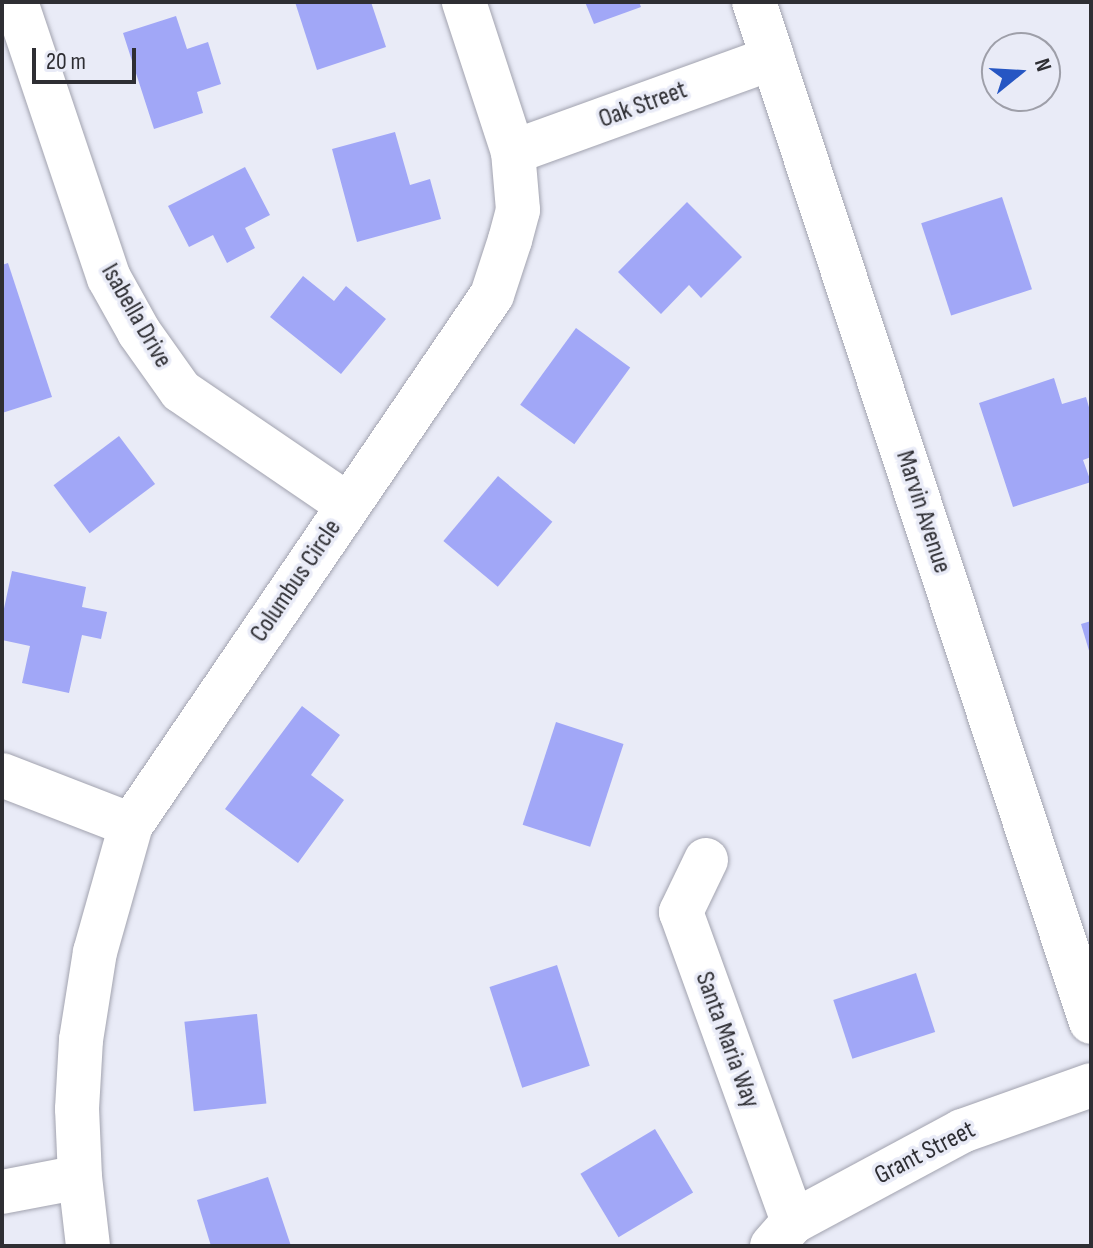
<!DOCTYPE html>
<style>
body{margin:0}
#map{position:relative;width:1093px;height:1248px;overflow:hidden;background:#e9ebf7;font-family:"Sofia Sans Condensed",sans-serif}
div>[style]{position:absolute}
.building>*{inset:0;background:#a1a7f7;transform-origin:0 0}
.roads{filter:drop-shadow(0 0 2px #a2a3af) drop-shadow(0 0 2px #a2a3af)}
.minor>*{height:44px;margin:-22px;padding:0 22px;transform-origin:22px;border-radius:22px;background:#fff}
span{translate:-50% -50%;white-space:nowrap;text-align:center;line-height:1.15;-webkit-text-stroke:7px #e9ebf7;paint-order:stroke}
.street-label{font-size:26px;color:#2e2e33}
.frame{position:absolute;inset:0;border:4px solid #2e2e33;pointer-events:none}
.north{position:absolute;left:981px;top:32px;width:80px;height:80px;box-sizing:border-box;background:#e9ebf7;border:2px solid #9e9fa9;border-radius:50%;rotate:72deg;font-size:22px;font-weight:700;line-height:32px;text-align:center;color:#2e2e33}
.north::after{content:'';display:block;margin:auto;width:28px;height:36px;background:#2656c3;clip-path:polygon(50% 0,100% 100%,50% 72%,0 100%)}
.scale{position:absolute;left:32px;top:48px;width:104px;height:36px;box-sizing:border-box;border:4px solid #2e2e33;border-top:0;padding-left:10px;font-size:24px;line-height:28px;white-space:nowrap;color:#2e2e33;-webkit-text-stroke:6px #e9ebf7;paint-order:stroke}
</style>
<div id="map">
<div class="building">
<i style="clip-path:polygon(295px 2px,371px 2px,386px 47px,317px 70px)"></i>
<i style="clip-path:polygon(585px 2px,639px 2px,641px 7px,594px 24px)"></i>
<i style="clip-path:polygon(176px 16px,187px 49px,208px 42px,221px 84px,197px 92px,203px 113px,154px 129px,123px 33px)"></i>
<i style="clip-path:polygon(395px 132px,410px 185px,430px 179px,441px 219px,357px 242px,332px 149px)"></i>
<i style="clip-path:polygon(245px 167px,270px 215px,245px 228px,255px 248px,227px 263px,213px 235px,189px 247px,168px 206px)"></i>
<i style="left:1002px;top:197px;width:97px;height:85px;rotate:72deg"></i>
<i style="clip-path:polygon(687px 202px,742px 257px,701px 298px,689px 285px,661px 314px,618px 272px)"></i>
<i style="clip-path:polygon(8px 263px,52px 397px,2px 413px,2px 265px)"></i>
<i style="clip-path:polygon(303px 276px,334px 301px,346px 286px,386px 319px,341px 374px,270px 317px)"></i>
<i style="left:576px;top:328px;width:67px;height:95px;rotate:36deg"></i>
<i style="clip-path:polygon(1054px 378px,1062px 404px,1086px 397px,1091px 414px,1091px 457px,1083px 460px,1091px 482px,1013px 507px,979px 403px)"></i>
<i style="left:119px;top:436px;width:60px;height:82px;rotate:53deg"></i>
<i style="left:498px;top:476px;width:71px;height:85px;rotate:40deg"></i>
<i style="clip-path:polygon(12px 571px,86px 587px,82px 607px,107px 612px,101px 639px,82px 635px,69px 693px,22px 683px,30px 646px,2px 640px,2px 618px)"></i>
<i style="clip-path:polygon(1091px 621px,1091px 654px,1090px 654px,1081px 624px)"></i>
<i style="clip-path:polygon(302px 706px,340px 735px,311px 775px,344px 800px,298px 863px,225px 809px)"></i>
<i style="left:556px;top:722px;width:71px;height:108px;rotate:18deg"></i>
<i style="left:557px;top:965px;width:106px;height:71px;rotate:72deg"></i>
<i style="left:916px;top:973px;width:62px;height:87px;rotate:72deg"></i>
<i style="left:257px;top:1014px;width:90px;height:73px;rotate:84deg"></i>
<i style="left:655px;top:1129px;width:74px;height:87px;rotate:59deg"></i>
<i style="clip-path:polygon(268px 1177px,291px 1246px,211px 1246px,197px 1200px)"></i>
</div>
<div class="roads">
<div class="minor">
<i style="left:16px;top:2px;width:291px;rotate:71.4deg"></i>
<i style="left:109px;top:278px;width:62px;rotate:60.9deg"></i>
<i style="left:139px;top:332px;width:72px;rotate:54.6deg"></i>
<i style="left:181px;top:391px;width:202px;rotate:34.3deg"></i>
<i style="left:754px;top:2px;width:1074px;rotate:71.72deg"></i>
<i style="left:513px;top:152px;width:276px;rotate:-19.9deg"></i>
<i style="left:2px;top:775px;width:138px;rotate:21.2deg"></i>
<i style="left:706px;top:860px;width:58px;rotate:115.7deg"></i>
<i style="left:681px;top:912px;width:330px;rotate:70.1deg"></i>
<i style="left:2px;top:1192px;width:79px;rotate:-10.9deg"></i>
<i style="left:88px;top:1246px;width:69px;rotate:-96.6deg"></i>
<i style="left:80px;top:1177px;width:68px;rotate:-92.5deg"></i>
<i style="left:77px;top:1109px;width:69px;rotate:-86.7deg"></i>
<i style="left:81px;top:1040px;width:89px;rotate:-81deg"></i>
<i style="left:95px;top:952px;width:132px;rotate:-74.2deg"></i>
<i style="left:131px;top:825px;width:641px;rotate:-55.74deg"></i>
<i style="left:492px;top:295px;width:58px;rotate:-71.9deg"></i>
<i style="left:510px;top:240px;width:31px;rotate:-75deg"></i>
<i style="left:518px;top:210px;width:58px;rotate:-94.9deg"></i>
<i style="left:513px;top:152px;width:158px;rotate:-108.1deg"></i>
<i style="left:772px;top:1246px;width:32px;rotate:-49deg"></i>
<i style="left:793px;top:1222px;width:192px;rotate:-28.3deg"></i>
<i style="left:962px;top:1131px;width:137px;rotate:-19.6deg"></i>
</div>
</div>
<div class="street-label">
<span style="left:643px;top:105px;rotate:-20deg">Oak Street</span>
<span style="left:136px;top:316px;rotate:60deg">Isabella Drive</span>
<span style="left:923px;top:512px;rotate:72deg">Marvin Avenue</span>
<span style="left:296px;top:581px;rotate:-56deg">Columbus Circle</span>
<span style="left:727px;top:1040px;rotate:70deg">Santa Maria Way</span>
<span style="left:925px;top:1153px;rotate:-27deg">Grant Street</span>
</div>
<div class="frame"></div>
<div class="north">N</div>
<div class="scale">20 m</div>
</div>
